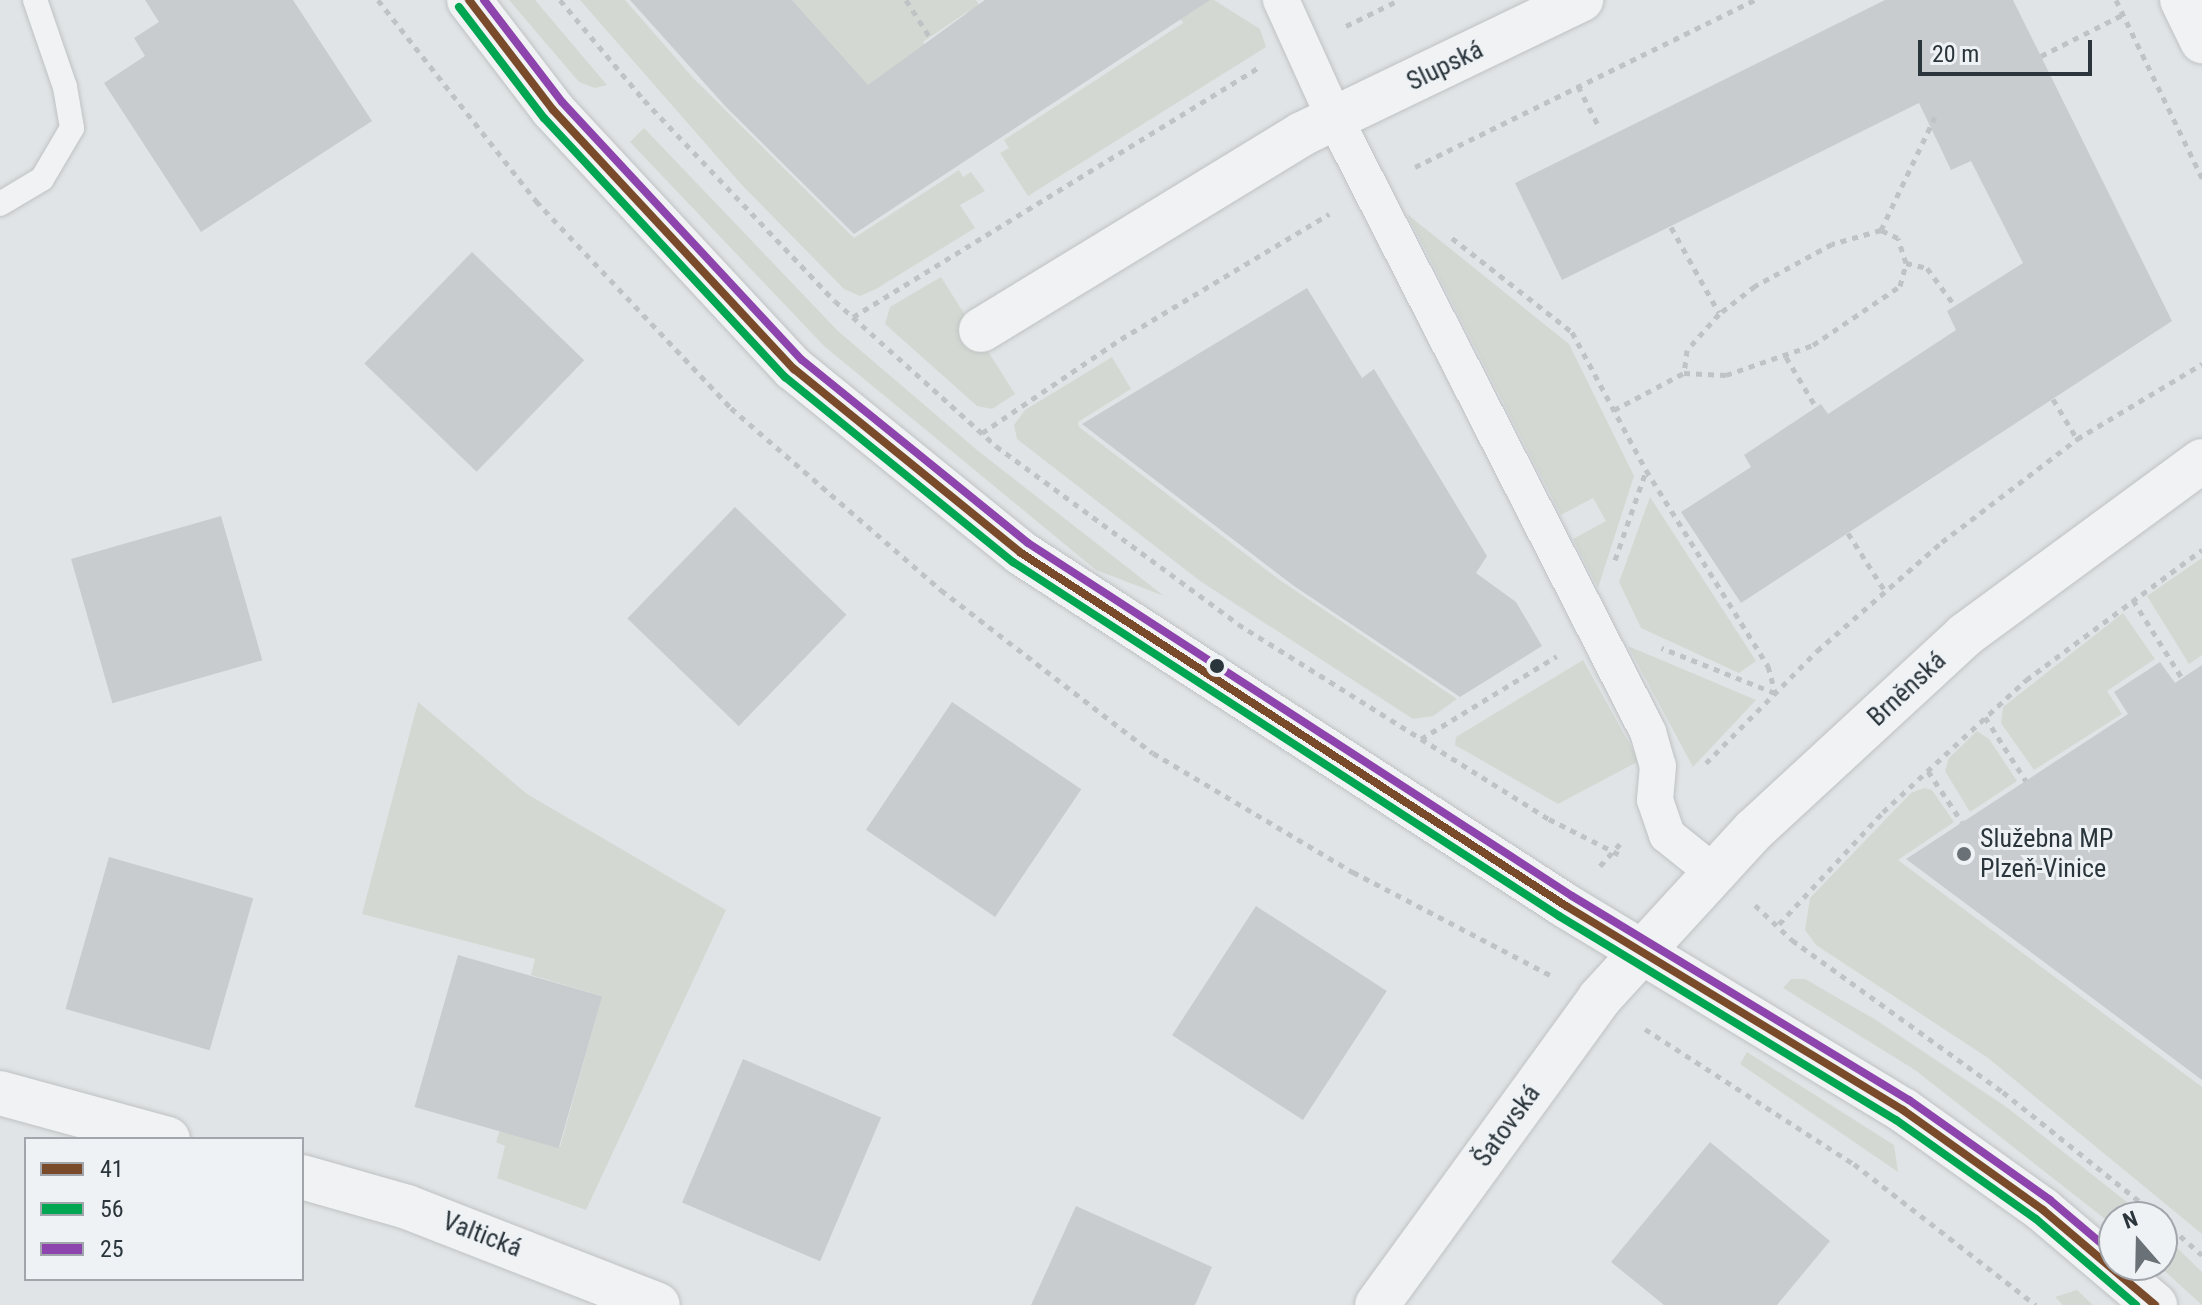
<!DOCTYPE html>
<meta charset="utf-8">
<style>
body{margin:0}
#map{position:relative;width:2202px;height:1305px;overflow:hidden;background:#e1e4e6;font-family:"Roboto Condensed",sans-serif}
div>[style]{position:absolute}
.green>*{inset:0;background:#d3d9d2}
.building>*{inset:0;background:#c9ccce;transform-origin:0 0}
.path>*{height:5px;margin-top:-2.5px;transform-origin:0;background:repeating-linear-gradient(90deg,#c0c3c5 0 6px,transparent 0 12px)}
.roads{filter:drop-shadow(0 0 2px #bfc2c4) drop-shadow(0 0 2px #bfc2c4)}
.service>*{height:24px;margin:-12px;padding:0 12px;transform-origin:12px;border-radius:12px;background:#f0f2f3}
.pedestrian>*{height:36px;margin:-18px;padding:0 18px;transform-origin:18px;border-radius:18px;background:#f0f2f3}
.minor>*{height:44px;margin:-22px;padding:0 22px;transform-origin:22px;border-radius:22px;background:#f0f2f3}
.bus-1>*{height:8px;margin:-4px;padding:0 4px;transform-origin:4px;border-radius:4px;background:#7a4b2a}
.bus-2>*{height:8px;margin:-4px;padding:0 4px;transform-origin:4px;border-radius:4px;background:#00a651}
.bus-3>*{height:8px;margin:-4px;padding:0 4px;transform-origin:4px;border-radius:4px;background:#8e44ad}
.dots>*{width:22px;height:22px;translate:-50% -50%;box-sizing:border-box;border:4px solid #eff2f5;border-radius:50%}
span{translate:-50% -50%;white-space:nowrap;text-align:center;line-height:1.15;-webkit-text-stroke:6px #eff2f5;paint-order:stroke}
.street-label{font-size:26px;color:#2a353c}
.poi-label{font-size:26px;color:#2a353c}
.left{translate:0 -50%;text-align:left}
.legend{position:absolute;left:24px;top:1137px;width:280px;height:144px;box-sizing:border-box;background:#eff2f5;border:2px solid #a0a6ab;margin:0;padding:10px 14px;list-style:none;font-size:24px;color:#2a353c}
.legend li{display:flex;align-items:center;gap:16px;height:40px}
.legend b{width:40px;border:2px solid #a0a6ab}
.north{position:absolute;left:2098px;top:1201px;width:80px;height:80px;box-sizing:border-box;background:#eff2f5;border:2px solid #a0a6ab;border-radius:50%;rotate:340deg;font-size:22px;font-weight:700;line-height:32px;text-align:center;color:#2a353c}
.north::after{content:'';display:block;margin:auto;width:28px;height:36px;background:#6a7278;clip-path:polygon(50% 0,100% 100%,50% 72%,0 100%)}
.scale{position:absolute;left:1918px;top:40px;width:174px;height:36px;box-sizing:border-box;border:4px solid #2a353c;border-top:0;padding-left:10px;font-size:24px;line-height:28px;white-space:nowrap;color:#2a353c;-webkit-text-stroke:6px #eff2f5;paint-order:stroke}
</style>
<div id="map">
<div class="green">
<i style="clip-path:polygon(509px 0,535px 0,607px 85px,595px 88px,579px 82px)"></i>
<i style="clip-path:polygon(580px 0,625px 0,695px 80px,854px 238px,959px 170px,963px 177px,971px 172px,985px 191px,960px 205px,975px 228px,876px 289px,860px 296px,844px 289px,740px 183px)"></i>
<i style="clip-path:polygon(792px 0,976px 0,988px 18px,977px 24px,967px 12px,923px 42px,930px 56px,874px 93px)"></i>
<i style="clip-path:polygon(1169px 0,1214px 0,1260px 29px,1266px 47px,1028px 196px,1000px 153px,1009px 148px,1004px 140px,1183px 23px)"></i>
<i style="clip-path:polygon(644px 128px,838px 331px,977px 450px,1164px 596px,1096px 570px,824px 346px,630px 142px)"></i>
<i style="clip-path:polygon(1407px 214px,1569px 344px,1634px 476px,1598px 588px,1573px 539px,1606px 521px,1593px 498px,1561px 515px)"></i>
<i style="clip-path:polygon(941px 277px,1015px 394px,992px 409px,977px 406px,885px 324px,890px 307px)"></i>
<i style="clip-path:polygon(1112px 357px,1131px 389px,1078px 422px,1079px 427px,1281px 581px,1457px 699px,1433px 716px,1413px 719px,1200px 581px,1017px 439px,1014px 425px,1025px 410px)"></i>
<i style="clip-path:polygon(1650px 497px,1756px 661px,1739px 673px,1641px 628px,1619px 582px)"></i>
<i style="clip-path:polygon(2202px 558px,2202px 655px,2189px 664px,2147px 596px)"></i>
<i style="clip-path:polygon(2123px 613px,2155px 659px,2107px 691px,2122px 714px,2034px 770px,2001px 723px,2003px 707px)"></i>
<i style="clip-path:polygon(1628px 646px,1756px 700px,1693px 767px)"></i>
<i style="clip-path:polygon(1583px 660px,1639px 761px,1558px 804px,1455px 745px,1456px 737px)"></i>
<i style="clip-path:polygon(418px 702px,527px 794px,726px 910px,586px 1210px,497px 1178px,505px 1146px,496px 1142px,500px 1130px,560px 1147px,602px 996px,531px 975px,535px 959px,362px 914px)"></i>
<i style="clip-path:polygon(1977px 731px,1989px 739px,2017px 781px,1970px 812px,1945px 771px,1949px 758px)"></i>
<i style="clip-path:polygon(1924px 788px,1932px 790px,1954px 822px,1898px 860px,2202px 1087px,2202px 1234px,1988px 1058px,1816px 945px,1805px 930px,1810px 898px,1911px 793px)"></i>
<i style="clip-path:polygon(1791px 979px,1805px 979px,1876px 1020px,2005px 1106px,2146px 1217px,2114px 1217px,2114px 1226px,1915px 1070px,1783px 988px)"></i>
<i style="clip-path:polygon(1747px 1052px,1894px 1145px,1898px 1172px,1740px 1064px)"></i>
<i style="clip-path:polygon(2162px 1233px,2202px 1272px,2202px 1305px,2158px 1265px,2162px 1265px)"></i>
<i style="clip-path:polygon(2077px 1290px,2093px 1305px,2063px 1305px,2055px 1297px)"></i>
</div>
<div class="building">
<i style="clip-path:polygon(145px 0,293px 0,372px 121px,201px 232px,104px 83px,145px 56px,134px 38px,159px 22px)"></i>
<i style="clip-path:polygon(630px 0,792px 0,868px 85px,985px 0,1210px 0,854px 234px,726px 107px)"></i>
<i style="clip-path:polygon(1885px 0,2013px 0,2172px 321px,1741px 603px,1681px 512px,1751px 467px,1744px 455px,1821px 404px,1828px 414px,1956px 330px,1947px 311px,2023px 263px,1971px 161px,1951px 170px,1919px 103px,1562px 280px,1515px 183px)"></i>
<i style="left:472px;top:252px;width:156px;height:155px;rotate:44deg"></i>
<i style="clip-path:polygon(1307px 288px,1362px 378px,1374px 369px,1487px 556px,1476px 573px,1516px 602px,1542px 646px,1460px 697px,1294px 586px,1082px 424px)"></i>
<i style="left:735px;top:507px;width:155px;height:155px;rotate:44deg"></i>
<i style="left:221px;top:516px;width:150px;height:156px;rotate:74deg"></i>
<i style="clip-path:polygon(2160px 662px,2175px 683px,2202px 665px,2202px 1080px,1906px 859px,2128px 714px,2114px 692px)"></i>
<i style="left:952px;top:702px;width:156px;height:154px;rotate:34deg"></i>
<i style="left:109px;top:857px;width:150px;height:158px;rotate:16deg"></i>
<i style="left:1256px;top:906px;width:156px;height:154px;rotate:33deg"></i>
<i style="left:458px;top:955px;width:150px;height:158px;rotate:16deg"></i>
<i style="left:743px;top:1059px;width:150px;height:156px;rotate:23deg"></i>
<i style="clip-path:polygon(1710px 1142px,1830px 1241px,1777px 1305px,1664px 1305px,1611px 1262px)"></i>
<i style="clip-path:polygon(1076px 1206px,1212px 1267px,1195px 1305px,1031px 1305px)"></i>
</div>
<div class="path">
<i style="left:378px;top:0;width:256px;rotate:51.8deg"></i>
<i style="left:536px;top:201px;width:284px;rotate:46.7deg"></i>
<i style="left:731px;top:408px;width:278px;rotate:40.9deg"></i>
<i style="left:941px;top:590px;width:267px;rotate:37.6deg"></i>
<i style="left:1153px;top:753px;width:233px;rotate:30.8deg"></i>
<i style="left:1353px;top:872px;width:225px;rotate:27.6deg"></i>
<i style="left:560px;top:0;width:131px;rotate:50deg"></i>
<i style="left:644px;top:100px;width:277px;rotate:46.5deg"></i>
<i style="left:835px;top:301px;width:217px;rotate:42deg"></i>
<i style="left:996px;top:446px;width:300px;rotate:36.3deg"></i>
<i style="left:1238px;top:624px;width:367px;rotate:32.1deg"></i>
<i style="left:1549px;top:819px;width:82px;rotate:26.9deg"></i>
<i style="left:906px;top:0;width:43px;rotate:57.4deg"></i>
<i style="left:2116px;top:0;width:198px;rotate:64.2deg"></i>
<i style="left:1346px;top:26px;width:59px;rotate:-26.1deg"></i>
<i style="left:2041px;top:56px;width:93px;rotate:-26.8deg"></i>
<i style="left:1578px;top:86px;width:44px;rotate:62.9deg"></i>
<i style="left:1415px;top:167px;width:379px;rotate:-26.2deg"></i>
<i style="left:1671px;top:227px;width:98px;rotate:60.8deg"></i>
<i style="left:1881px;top:230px;width:125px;rotate:-64.5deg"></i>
<i style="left:1452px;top:238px;width:152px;rotate:38.1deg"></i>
<i style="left:1572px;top:332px;width:157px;rotate:61.8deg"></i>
<i style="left:1646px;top:470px;width:231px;rotate:58.1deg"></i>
<i style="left:1768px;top:666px;width:28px;rotate:75deg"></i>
<i style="left:1775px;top:693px;width:122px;rotate:-158.3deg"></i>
<i style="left:1906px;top:263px;width:22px;rotate:13deg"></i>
<i style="left:1927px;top:268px;width:47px;rotate:53.6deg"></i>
<i style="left:853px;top:317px;width:475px;rotate:-31.6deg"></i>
<i style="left:1786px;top:357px;width:58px;rotate:59deg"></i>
<i style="left:2053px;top:399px;width:47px;rotate:59deg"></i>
<i style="left:1614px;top:410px;width:79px;rotate:-27.9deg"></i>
<i style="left:1684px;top:373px;width:42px;rotate:2.7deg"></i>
<i style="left:1726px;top:375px;width:92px;rotate:-19deg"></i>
<i style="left:1813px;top:345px;width:105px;rotate:-34.1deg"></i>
<i style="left:1900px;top:286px;width:24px;rotate:-75deg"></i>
<i style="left:1906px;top:263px;width:26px;rotate:-108deg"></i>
<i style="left:1898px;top:238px;width:19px;rotate:-155deg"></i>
<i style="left:1881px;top:230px;width:51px;rotate:164.1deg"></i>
<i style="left:1832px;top:244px;width:88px;rotate:151.4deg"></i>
<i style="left:1755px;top:286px;width:46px;rotate:142.1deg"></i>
<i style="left:1719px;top:314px;width:48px;rotate:131.6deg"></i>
<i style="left:1687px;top:350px;width:23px;rotate:97deg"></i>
<i style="left:982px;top:433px;width:168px;rotate:-34.1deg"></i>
<i style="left:1121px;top:339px;width:243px;rotate:-31deg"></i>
<i style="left:1848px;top:533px;width:69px;rotate:57.5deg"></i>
<i style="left:1615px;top:560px;width:94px;rotate:-70.8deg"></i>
<i style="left:2133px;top:600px;width:92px;rotate:57.9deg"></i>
<i style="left:1985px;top:717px;width:76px;rotate:57.4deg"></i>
<i style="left:1421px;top:739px;width:159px;rotate:-31.4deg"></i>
<i style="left:1706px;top:763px;width:158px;rotate:-45.3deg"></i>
<i style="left:1817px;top:651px;width:166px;rotate:-41.1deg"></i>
<i style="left:1942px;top:542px;width:170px;rotate:-37.3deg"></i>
<i style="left:2077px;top:439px;width:146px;rotate:-31deg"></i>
<i style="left:1928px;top:771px;width:61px;rotate:56.3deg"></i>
<i style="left:1600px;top:866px;width:30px;rotate:-48deg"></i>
<i style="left:1755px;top:905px;width:51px;rotate:43.4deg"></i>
<i style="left:1792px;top:940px;width:260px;rotate:35.8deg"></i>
<i style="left:2003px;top:1092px;width:200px;rotate:38.7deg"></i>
<i style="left:1779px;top:924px;width:153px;rotate:-47.1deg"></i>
<i style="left:1883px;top:812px;width:195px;rotate:-42.7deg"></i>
<i style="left:2026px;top:680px;width:219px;rotate:-36.5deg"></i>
<i style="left:1645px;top:1029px;width:249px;rotate:32.9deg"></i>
<i style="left:1854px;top:1164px;width:230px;rotate:37.8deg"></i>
<i style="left:2162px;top:1220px;width:53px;rotate:41.2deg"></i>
</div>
<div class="roads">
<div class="service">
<i style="left:0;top:204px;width:49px;rotate:-30.8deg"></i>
<i style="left:42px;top:179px;width:59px;rotate:-59.5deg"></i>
<i style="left:72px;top:128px;width:42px;rotate:-99.7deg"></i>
<i style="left:65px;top:87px;width:92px;rotate:-109deg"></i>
</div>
<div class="pedestrian">
<i style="left:1281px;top:0;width:131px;rotate:65.6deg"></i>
<i style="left:1335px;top:119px;width:688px;rotate:62.95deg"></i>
<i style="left:1648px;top:732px;width:35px;rotate:74deg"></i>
<i style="left:1658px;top:766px;width:34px;rotate:95deg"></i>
<i style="left:1655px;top:800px;width:37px;rotate:71deg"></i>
<i style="left:1667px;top:835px;width:64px;rotate:38.7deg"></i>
</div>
<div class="minor">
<i style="left:469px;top:0;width:138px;rotate:52.6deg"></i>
<i style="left:553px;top:110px;width:354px;rotate:47.1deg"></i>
<i style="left:794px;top:369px;width:292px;rotate:39deg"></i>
<i style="left:1021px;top:553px;width:649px;rotate:32.93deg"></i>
<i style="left:1566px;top:906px;width:394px;rotate:31.2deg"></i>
<i style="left:1903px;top:1110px;width:172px;rotate:35.5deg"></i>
<i style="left:2043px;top:1210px;width:147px;rotate:40.3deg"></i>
<i style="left:2182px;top:0;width:46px;rotate:64deg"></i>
<i style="left:981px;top:330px;width:376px;rotate:-31.4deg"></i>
<i style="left:1302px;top:134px;width:310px;rotate:-25.7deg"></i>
<i style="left:0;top:1093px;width:174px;rotate:15.3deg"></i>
<i style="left:302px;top:1177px;width:109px;rotate:15.9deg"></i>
<i style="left:407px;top:1207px;width:269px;rotate:21.3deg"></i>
<i style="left:1377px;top:1305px;width:378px;rotate:-54deg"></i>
<i style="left:1599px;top:999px;width:229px;rotate:-47.5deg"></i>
<i style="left:1754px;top:830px;width:287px;rotate:-42.7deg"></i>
<i style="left:1965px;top:635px;width:294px;rotate:-36.3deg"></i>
</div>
</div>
<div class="bus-1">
<i style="left:469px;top:0;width:138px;rotate:52.6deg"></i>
<i style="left:553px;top:110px;width:354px;rotate:47.1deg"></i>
<i style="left:794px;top:369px;width:292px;rotate:39deg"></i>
<i style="left:1021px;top:553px;width:649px;rotate:32.93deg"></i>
<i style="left:1566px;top:906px;width:394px;rotate:31.2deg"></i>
<i style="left:1903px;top:1110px;width:172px;rotate:35.5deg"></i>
<i style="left:2043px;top:1210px;width:147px;rotate:40.3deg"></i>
</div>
<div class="bus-2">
<i style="left:459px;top:7px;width:140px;rotate:52.6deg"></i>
<i style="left:544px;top:118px;width:354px;rotate:47.1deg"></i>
<i style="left:785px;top:377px;width:294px;rotate:39.1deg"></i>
<i style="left:1013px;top:562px;width:651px;rotate:32.96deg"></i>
<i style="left:1559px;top:916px;width:394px;rotate:31.2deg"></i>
<i style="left:1896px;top:1120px;width:171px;rotate:35.3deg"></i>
<i style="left:2036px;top:1219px;width:132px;rotate:40.7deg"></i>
</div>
<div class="bus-3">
<i style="left:484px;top:0;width:128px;rotate:52.6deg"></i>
<i style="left:562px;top:102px;width:352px;rotate:47.1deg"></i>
<i style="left:802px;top:360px;width:291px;rotate:39deg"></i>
<i style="left:1028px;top:543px;width:648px;rotate:32.98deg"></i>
<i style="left:1572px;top:896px;width:394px;rotate:31.2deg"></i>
<i style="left:1909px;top:1100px;width:173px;rotate:35.3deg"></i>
<i style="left:2050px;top:1200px;width:84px;rotate:40.2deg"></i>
</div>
<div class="dots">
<i style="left:1217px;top:666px;background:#2a353c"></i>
<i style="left:1964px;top:854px;background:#6a7278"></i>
</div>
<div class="street-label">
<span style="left:1445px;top:66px;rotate:-26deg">Slupská</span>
<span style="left:1907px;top:689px;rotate:-43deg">Brněnská</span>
<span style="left:1507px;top:1126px;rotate:-54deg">Šatovská</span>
<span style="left:482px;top:1235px;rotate:21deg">Valtická</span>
</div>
<div class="poi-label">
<span class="left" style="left:1980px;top:854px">Služebna MP<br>Plzeň-Vinice</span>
</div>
<ul class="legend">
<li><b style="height:10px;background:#7a4b2a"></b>41</li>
<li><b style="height:10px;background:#00a651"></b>56</li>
<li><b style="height:10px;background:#8e44ad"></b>25</li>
</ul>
<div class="north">N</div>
<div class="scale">20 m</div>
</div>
